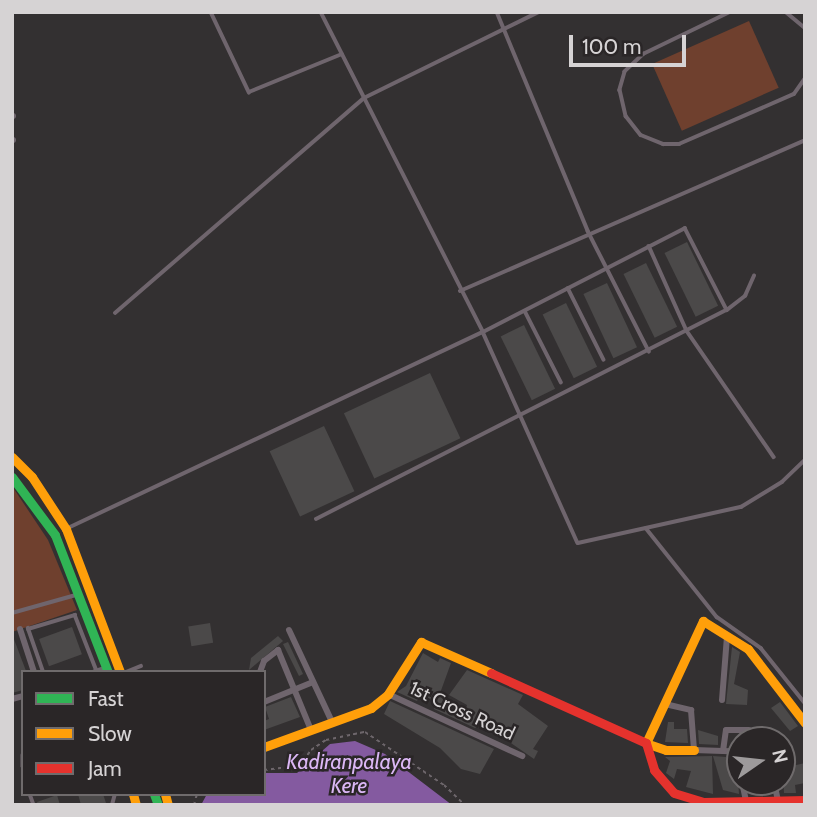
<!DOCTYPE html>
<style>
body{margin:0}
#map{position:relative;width:817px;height:817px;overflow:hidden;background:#333031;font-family:Cabin,sans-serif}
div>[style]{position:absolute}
.green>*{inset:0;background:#6f402e;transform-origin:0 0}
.water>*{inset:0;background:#845aa0}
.building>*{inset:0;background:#4b4949;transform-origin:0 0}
.path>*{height:2px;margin-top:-1px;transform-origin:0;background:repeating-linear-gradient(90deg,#6d666b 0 3.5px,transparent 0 7px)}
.lane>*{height:3.5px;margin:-1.75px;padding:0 1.75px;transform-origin:1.75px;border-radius:1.75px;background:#6f656d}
.street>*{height:6px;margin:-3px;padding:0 3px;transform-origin:3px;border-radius:3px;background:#6f656d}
.fast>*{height:9px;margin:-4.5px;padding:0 4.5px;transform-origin:4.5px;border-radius:4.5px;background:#30b455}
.slow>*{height:9px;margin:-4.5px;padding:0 4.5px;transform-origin:4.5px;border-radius:4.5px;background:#ff9f0a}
.jam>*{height:9px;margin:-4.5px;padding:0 4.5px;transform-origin:4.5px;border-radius:4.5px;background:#e5322d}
span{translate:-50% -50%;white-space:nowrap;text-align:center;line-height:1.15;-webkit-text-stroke:5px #2a2627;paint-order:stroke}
.street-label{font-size:19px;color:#d6d3d4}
.water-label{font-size:21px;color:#dbb7f5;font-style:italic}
.frame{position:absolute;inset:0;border:14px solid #d6d3d4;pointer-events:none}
.legend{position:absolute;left:21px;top:670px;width:245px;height:126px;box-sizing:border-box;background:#2a2627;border:2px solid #6f6b6c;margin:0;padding:9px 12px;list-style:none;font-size:21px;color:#d6d3d4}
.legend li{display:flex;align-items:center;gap:14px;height:35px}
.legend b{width:35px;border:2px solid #6f6b6c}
.north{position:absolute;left:726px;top:726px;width:70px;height:70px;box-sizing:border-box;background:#2a2627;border:2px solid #6f6b6c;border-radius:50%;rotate:76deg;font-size:19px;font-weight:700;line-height:28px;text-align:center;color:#d6d3d4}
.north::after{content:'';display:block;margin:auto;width:24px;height:32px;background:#9d9a9b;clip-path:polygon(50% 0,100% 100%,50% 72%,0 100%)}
.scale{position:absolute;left:569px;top:35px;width:117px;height:32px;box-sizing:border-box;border:4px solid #d6d3d4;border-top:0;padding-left:9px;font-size:21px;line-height:24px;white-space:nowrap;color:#d6d3d4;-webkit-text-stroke:5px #2a2627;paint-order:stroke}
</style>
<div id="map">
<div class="green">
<i style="left:749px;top:21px;width:73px;height:106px;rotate:66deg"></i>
<i style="clip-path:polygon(12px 486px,48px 540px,77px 610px,12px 632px)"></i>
</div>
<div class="water">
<i style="clip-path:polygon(355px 741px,385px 754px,452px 805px,201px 805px,207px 794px,264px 794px,264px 773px,297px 773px,330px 744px)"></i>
</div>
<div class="building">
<i style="left:687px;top:242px;width:71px;height:25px;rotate:64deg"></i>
<i style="left:646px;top:263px;width:71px;height:25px;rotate:64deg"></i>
<i style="left:607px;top:283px;width:71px;height:26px;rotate:65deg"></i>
<i style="left:566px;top:303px;width:71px;height:26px;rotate:64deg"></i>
<i style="left:524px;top:325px;width:71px;height:26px;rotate:64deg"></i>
<i style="left:430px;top:373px;width:72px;height:95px;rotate:65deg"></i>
<i style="left:324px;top:426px;width:72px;height:60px;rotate:65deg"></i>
<i style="left:210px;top:623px;width:20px;height:22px;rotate:81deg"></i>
<i style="left:72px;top:627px;width:29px;height:35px;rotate:70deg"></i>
<i style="clip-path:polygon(12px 634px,26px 671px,23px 690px,12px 693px)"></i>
<i style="clip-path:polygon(278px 636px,283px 641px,249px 670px,251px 658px)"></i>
<i style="clip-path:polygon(288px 642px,303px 674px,299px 676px,283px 644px)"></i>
<i style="clip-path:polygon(732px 647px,740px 652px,734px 684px,748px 690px,747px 705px,726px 704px)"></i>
<i style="clip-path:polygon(423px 653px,438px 662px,440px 658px,451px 663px,439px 696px,449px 700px,445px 709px,456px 715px,464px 716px,467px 705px,449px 695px,467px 670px,523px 695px,518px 704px,548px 726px,533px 749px,538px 751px,534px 759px,501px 736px,503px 729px,484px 722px,475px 728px,434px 709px,436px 702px,420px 695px,417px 701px,397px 692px,406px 686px)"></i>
<i style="clip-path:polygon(291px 697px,300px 717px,264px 730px,264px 721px,269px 719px,265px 707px)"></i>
<i style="clip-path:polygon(390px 701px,494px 749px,480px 774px,461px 769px,440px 748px,384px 714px)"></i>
<i style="clip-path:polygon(780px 702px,798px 726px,790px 731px,771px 708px)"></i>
<i style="clip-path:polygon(668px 722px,674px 722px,674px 729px,687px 729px,688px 743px,665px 742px)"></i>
<i style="clip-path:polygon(698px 730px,718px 736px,718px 745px,699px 744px)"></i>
<i style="clip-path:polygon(712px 756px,713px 794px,686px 787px,691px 771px,677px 769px,674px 779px,666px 773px,670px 761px,665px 757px)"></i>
<i style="clip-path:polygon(713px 756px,726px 757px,738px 777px,739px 794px,723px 790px)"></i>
<i style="clip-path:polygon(790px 757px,792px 766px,805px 763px,805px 783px,795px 785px,796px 793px,784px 793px,782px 758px)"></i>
<i style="clip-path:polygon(78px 794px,103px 794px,106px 803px,81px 805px)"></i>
<i style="clip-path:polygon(57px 795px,60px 805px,38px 805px,37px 802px)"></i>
</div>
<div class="path">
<i style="left:264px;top:770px;width:35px;rotate:-7deg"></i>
<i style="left:299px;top:766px;width:20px;rotate:-53deg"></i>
<i style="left:311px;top:750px;width:18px;rotate:-34deg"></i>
<i style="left:326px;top:740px;width:40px;rotate:-12deg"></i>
<i style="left:365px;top:732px;width:95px;rotate:33.9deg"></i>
<i style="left:444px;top:785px;width:29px;rotate:44deg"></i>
<i style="left:194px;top:805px;width:11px;rotate:-75deg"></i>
</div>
<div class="lane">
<i style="left:211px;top:12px;width:89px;rotate:64.6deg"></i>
<i style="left:249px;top:92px;width:100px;rotate:-22.2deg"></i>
<i style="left:321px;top:12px;width:359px;rotate:63.1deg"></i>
<i style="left:483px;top:332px;width:231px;rotate:65.8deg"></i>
<i style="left:578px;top:543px;width:167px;rotate:-12.5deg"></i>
<i style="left:741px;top:507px;width:48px;rotate:-31.4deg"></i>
<i style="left:782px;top:482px;width:32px;rotate:-44deg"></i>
<i style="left:497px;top:12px;width:237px;rotate:67.4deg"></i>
<i style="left:588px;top:231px;width:135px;rotate:63.1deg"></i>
<i style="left:731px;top:12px;width:97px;rotate:154.2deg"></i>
<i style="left:644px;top:54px;width:26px;rotate:137deg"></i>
<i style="left:625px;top:72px;width:19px;rotate:106deg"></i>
<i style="left:620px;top:90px;width:27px;rotate:77deg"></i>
<i style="left:626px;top:116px;width:24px;rotate:52deg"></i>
<i style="left:641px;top:135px;width:24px;rotate:22deg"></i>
<i style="left:663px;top:144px;width:16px"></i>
<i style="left:679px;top:144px;width:125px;rotate:-23.5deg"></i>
<i style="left:794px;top:94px;width:19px;rotate:-55deg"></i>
<i style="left:786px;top:12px;width:25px;rotate:40deg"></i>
<i style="left:649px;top:246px;width:93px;rotate:65.9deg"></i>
<i style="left:687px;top:331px;width:153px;rotate:55.4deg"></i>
<i style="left:568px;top:288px;width:80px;rotate:63.4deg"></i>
<i style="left:460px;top:291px;width:377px;rotate:-23.6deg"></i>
<i style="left:525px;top:311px;width:80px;rotate:63.1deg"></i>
<i style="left:115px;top:313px;width:329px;rotate:-40.8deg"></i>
<i style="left:364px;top:98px;width:195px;rotate:-26.2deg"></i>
<i style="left:316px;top:519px;width:461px;rotate:-27deg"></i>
<i style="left:727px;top:310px;width:23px;rotate:-38deg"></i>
<i style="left:745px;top:296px;width:22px;rotate:-66deg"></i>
<i style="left:68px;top:528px;width:459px;rotate:-25.3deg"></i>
<i style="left:483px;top:332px;width:227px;rotate:-27.2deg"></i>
<i style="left:685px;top:228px;width:92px;rotate:62.9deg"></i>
<i style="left:646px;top:528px;width:114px;rotate:51.4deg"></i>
<i style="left:717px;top:617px;width:54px;rotate:35.2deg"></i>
<i style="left:761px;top:648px;width:70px;rotate:51.3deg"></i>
<i style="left:12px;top:613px;width:66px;rotate:-15.7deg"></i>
<i style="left:43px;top:672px;width:46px;rotate:-109.2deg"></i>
<i style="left:28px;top:629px;width:49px;rotate:-16.6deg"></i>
<i style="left:75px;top:615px;width:60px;rotate:68.6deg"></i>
<i style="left:126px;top:672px;width:16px;rotate:-22deg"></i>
<i style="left:23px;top:755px;width:11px;rotate:90deg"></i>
<i style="left:30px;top:794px;width:12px;rotate:70deg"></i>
<i style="left:112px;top:805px;width:11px;rotate:-75deg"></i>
</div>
<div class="street">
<i style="left:12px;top:116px;width:1px"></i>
<i style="left:12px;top:140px;width:1px"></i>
<i style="left:20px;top:629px;width:45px;rotate:72deg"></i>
<i style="left:289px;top:630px;width:102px;rotate:64.9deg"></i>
<i style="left:95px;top:672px;width:13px;rotate:-18deg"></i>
<i style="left:260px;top:672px;width:12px;rotate:-70deg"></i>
<i style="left:264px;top:661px;width:18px;rotate:-38deg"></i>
<i style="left:278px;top:650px;width:87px;rotate:67.6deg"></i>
<i style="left:388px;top:694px;width:148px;rotate:24.8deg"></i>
<i style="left:12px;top:699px;width:11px;rotate:-15deg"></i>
<i style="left:722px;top:700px;width:64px;rotate:-85.5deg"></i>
<i style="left:264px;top:702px;width:53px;rotate:-22.2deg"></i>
<i style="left:665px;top:704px;width:27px;rotate:13deg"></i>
<i style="left:691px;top:710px;width:40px;rotate:85.7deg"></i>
<i style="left:694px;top:750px;width:36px;rotate:2deg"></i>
<i style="left:730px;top:751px;width:23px;rotate:65deg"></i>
<i style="left:723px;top:751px;width:21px;rotate:-82deg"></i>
<i style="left:726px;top:730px;width:23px"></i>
<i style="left:742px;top:782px;width:19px;rotate:78deg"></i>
<i style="left:774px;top:782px;width:19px;rotate:78deg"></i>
</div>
<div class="fast">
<i style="left:12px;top:477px;width:72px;rotate:53.4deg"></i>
<i style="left:55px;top:535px;width:147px;rotate:68.9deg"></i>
<i style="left:154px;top:794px;width:12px;rotate:70deg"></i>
</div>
<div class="slow">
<i style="left:12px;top:457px;width:28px;rotate:45deg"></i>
<i style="left:32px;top:477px;width:62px;rotate:56.8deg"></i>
<i style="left:66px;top:529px;width:153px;rotate:69.3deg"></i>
<i style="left:264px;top:747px;width:114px;rotate:-20deg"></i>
<i style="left:371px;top:708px;width:22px;rotate:-39deg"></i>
<i style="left:388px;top:694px;width:62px;rotate:-57.6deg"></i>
<i style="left:421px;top:642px;width:77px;rotate:23.9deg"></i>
<i style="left:694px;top:750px;width:28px;rotate:180deg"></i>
<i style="left:666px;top:750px;width:21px;rotate:-161deg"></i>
<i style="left:646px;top:743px;width:135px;rotate:-65deg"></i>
<i style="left:703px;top:621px;width:53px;rotate:31.9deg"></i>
<i style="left:748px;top:649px;width:93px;rotate:52.4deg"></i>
<i style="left:133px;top:794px;width:11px;rotate:75deg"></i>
<i style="left:165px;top:794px;width:11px;rotate:75deg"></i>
</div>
<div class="jam">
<i style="left:491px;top:673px;width:170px;rotate:24.3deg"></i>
<i style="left:646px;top:743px;width:28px;rotate:73deg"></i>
<i style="left:654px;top:770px;width:30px;rotate:49deg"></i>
<i style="left:674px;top:793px;width:30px;rotate:17deg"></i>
<i style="left:703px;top:802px;width:102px;rotate:-1.1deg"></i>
</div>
<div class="street-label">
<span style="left:462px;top:711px;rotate:25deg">1st Cross Road</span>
</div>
<div class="water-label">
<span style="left:349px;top:774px">Kadiranpalaya<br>Kere</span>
</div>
<div class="frame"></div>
<ul class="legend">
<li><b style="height:9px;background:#30b455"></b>Fast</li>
<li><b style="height:9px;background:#ff9f0a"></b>Slow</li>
<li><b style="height:9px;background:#e5322d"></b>Jam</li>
</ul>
<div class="north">N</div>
<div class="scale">100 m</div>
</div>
